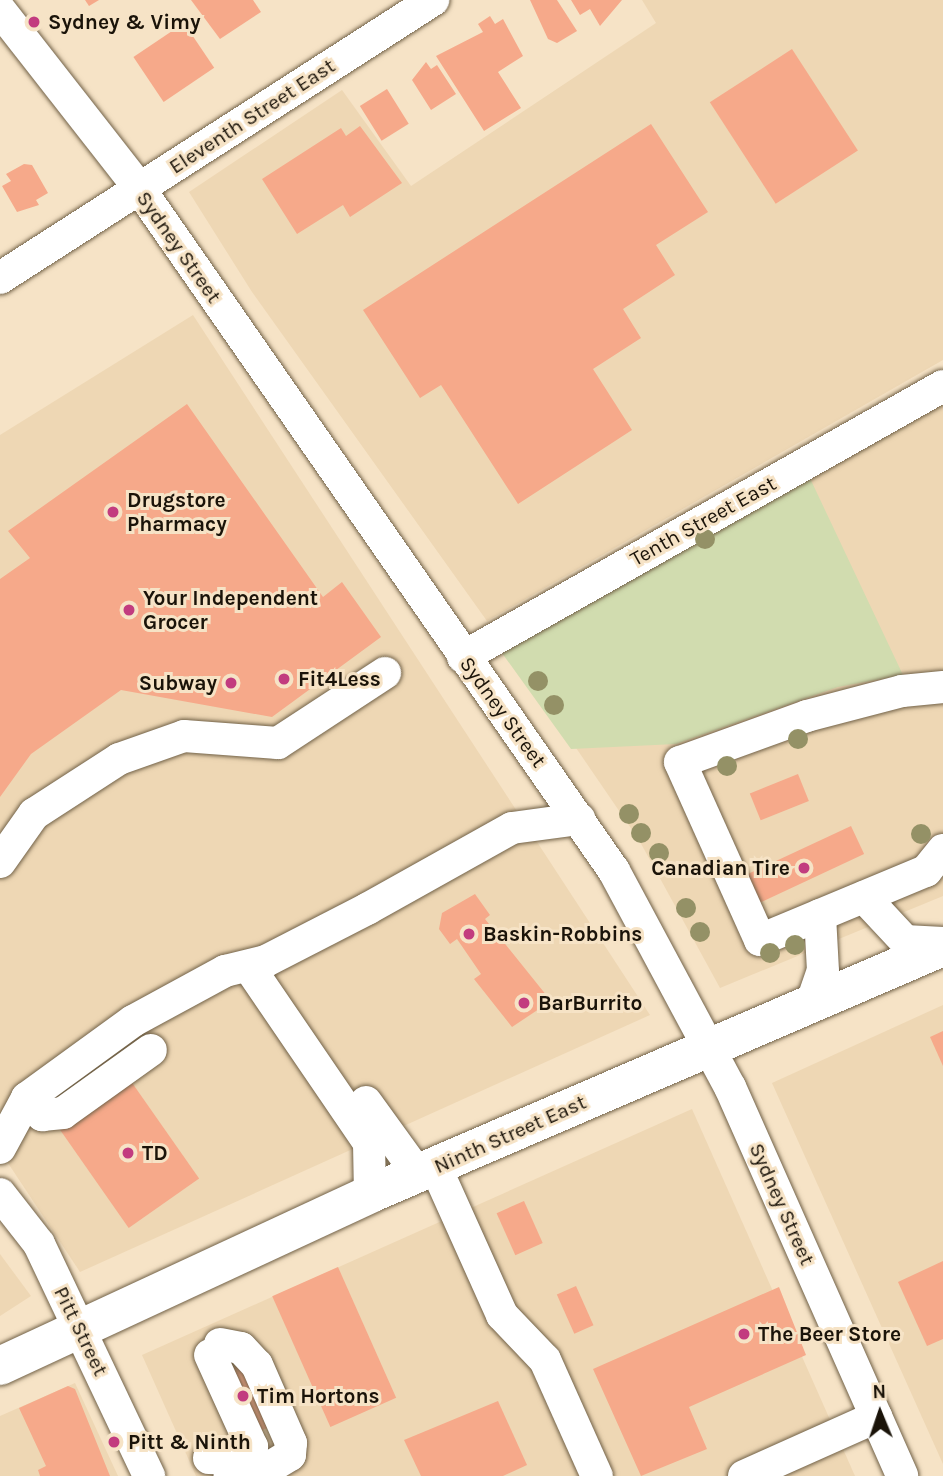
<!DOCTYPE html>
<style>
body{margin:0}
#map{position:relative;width:943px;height:1476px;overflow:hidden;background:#f6e3c6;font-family:Karla,sans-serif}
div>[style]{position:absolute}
.built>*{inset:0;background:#eed7b4}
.green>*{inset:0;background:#d1dcaf}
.building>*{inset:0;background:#f6a98a;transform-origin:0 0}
.roads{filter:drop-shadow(0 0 2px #716147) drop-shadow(0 0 2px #716147)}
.minor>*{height:32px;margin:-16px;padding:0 16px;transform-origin:16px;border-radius:16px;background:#fff}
.major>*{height:38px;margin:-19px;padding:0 19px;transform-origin:19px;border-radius:19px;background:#fff}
.trees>*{width:20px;height:20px;margin:-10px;border-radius:50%;background:#949166}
.dots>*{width:19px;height:19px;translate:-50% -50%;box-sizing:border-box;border:4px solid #f6e3c6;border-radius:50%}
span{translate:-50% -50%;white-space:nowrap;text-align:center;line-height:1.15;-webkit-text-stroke:6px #f6e3c6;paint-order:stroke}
.poi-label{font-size:21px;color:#1a1309;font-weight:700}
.left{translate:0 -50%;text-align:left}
.right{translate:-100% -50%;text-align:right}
.street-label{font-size:21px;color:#1a1309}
.north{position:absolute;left:845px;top:1378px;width:70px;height:70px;-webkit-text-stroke:5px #f6e3c6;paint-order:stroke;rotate:358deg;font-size:19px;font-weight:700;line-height:28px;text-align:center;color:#1a1309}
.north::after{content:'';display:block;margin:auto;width:24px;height:32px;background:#1a1309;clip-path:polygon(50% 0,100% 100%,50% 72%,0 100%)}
</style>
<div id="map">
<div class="built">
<i style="clip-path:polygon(642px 0,943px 0,943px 360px,487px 621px,252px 292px,189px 192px,342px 90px,411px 186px,656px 23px)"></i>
<i style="clip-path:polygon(193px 315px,650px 1015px,80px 1272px,0 1151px,0 435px)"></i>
<i style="clip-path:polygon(943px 404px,943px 896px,720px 988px,639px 840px,505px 644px)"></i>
<i style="clip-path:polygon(943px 1005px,943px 1464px,772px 1083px)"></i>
<i style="clip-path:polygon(692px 1109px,855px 1476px,196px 1476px,142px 1355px)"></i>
<i style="clip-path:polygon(0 1254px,31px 1296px,0 1316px)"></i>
<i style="clip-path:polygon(75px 1383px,118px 1476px,0 1476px,0 1416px)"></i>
</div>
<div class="green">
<i style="clip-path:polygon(808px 474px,903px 675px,838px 687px,676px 744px,571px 749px,502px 653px,506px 648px)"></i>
</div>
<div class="building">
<i style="clip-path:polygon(85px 0,99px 0,89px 6px)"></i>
<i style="clip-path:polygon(191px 0,253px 0,261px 12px,220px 39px)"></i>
<i style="clip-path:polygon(530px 0,557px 0,577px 31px,557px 43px,548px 39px)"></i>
<i style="clip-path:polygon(571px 0,622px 0,600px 26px,590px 9px,580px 15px)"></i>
<i style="clip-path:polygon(490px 16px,495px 24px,503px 19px,523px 56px,498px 72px,521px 108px,484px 131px,436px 56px,483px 32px,478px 24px)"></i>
<i style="left:184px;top:23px;width:54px;height:61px;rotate:56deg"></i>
<i style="left:792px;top:49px;width:121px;height:98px;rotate:57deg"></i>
<i style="clip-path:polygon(426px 62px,431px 69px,437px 65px,456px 94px,431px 110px,412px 80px)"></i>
<i style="left:387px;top:89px;width:41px;height:32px;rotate:58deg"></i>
<i style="clip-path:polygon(651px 124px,708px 212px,656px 245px,675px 275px,623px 309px,641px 338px,593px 369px,632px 430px,518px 504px,441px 385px,420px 398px,363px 310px)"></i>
<i style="clip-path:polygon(360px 126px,402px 183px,350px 217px,343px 205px,297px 234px,262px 179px,341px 128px,346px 136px)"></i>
<i style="clip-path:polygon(24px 164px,32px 165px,48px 193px,36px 200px,39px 205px,17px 212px,2px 186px,11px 181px,6px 174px)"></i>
<i style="clip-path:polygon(187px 404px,323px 597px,342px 582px,381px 637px,272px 717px,121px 690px,31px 754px,0 797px,0 579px,30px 558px,8px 531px)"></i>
<i style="left:798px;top:774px;width:29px;height:52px;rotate:68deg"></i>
<i style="left:851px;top:826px;width:31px;height:115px;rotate:65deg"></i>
<i style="clip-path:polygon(475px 894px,490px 915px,485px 919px,551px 1001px,512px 1027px,474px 979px,481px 974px,457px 939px,450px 944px,439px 929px,442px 913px)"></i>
<i style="clip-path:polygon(943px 1031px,943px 1066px,930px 1037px)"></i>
<i style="left:128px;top:1077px;width:124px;height:86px;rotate:55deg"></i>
<i style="left:524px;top:1201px;width:46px;height:30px;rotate:66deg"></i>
<i style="clip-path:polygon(943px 1261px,943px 1339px,927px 1346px,898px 1282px)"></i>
<i style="left:338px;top:1267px;width:143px;height:72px;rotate:66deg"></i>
<i style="left:576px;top:1286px;width:43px;height:21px;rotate:66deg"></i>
<i style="clip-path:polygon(779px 1287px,806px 1355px,689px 1407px,707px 1449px,641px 1476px,593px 1369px)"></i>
<i style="clip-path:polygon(249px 1361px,270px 1406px,260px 1412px,267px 1428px,256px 1433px,227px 1371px)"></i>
<i style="clip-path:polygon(68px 1386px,75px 1389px,110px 1476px,40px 1476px,38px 1470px,46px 1466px,19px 1408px)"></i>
<i style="clip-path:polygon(498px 1401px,527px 1465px,503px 1476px,421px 1476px,404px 1440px)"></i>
</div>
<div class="roads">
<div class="minor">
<i style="left:0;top:10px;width:226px;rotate:52deg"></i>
<i style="left:139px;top:188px;width:832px;rotate:55.18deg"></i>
<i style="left:614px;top:871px;width:245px;rotate:61.8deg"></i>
<i style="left:730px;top:1087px;width:425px;rotate:66.1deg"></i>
<i style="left:0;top:278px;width:515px;rotate:-32.7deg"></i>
<i style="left:463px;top:657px;width:551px;rotate:-29.45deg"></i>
<i style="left:943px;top:687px;width:41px;rotate:174.4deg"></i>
<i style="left:902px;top:691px;width:98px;rotate:165.3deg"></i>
<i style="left:807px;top:716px;width:135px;rotate:160.1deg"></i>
<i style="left:680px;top:762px;width:195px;rotate:65.8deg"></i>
<i style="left:760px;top:940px;width:180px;rotate:-22.6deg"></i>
<i style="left:926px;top:871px;width:27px;rotate:-51deg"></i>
<i style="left:0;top:862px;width:59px;rotate:-54.7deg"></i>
<i style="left:34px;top:814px;width:101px;rotate:-32.9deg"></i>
<i style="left:119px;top:759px;width:69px;rotate:-19.5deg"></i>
<i style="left:184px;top:736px;width:94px;rotate:4.3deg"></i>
<i style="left:278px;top:743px;width:128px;rotate:-33.2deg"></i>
<i style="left:864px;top:897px;width:60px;rotate:47deg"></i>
<i style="left:905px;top:941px;width:38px;rotate:3deg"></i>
<i style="left:249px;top:967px;width:213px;rotate:55.7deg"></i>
<i style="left:369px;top:1143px;width:51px;rotate:88.9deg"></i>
<i style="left:811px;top:1005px;width:36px;rotate:-71deg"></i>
<i style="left:823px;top:971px;width:56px;rotate:-93.1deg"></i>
<i style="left:27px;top:1098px;width:23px;rotate:49deg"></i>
<i style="left:42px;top:1115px;width:21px;rotate:-5deg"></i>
<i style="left:63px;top:1113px;width:108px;rotate:-35.6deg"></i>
<i style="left:366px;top:1102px;width:89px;rotate:54.2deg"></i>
<i style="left:0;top:1148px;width:57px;rotate:-61.6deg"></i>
<i style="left:27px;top:1098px;width:131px;rotate:-36deg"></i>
<i style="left:133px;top:1021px;width:105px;rotate:-28.5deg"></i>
<i style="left:225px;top:971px;width:42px;rotate:-13.7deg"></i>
<i style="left:266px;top:961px;width:114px;rotate:-27.2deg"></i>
<i style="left:367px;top:909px;width:166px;rotate:-29.2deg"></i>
<i style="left:512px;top:828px;width:68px;rotate:-7.7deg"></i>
<i style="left:436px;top:1168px;width:161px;rotate:65.8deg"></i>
<i style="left:502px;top:1315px;width:62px;rotate:46.3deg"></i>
<i style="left:545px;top:1360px;width:127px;rotate:65.9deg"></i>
<i style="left:0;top:1194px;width:63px;rotate:52deg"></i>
<i style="left:39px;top:1244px;width:257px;rotate:64.6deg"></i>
<i style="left:220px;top:1344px;width:21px;rotate:11deg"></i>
<i style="left:241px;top:1348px;width:23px;rotate:47deg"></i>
<i style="left:257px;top:1365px;width:85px;rotate:66.4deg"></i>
<i style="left:291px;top:1443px;width:12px;rotate:95deg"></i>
<i style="left:290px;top:1455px;width:29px;rotate:149deg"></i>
<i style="left:265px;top:1470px;width:36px;rotate:170deg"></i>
<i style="left:209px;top:1458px;width:30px;rotate:2deg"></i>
<i style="left:239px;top:1459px;width:18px;rotate:-43deg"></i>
<i style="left:252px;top:1447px;width:101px;rotate:-114.5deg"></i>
<i style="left:744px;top:1476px;width:145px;rotate:-24.1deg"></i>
</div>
<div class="major">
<i style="left:0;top:1366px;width:408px;rotate:-24.9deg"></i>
<i style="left:370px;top:1194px;width:624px;rotate:-23.32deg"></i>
</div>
</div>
<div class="trees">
<i style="left:705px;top:539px"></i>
<i style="left:538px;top:681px"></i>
<i style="left:554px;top:705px"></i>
<i style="left:798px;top:739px"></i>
<i style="left:727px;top:766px"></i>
<i style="left:629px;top:814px"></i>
<i style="left:641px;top:833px"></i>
<i style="left:921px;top:834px"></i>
<i style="left:659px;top:853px"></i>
<i style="left:686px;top:908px"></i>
<i style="left:700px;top:932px"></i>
<i style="left:795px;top:945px"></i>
<i style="left:770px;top:953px"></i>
</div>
<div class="dots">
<i style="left:34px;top:22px;background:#c23c7f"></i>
<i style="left:113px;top:512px;background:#c23c7f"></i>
<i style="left:129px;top:610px;background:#c23c7f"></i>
<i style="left:284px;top:679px;background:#c23c7f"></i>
<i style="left:231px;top:683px;background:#c23c7f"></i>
<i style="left:804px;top:868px;background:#c23c7f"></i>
<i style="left:469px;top:934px;background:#c23c7f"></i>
<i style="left:524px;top:1003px;background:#c23c7f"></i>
<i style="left:128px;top:1153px;background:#c23c7f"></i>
<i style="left:744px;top:1334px;background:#c23c7f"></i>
<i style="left:243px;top:1396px;background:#c23c7f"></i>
<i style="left:114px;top:1442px;background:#c23c7f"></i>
</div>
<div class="poi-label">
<span class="left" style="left:48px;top:22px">Sydney &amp; Vimy</span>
<span class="left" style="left:127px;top:512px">Drugstore<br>Pharmacy</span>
<span class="left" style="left:143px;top:610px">Your Independent<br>Grocer</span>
<span class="left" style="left:298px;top:679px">Fit4Less</span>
<span class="right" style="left:217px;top:683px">Subway</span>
<span class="right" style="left:790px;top:868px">Canadian Tire</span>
<span class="left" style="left:483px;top:934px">Baskin-Robbins</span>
<span class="left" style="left:538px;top:1003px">BarBurrito</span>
<span class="left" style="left:142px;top:1153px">TD</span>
<span class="left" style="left:758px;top:1334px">The Beer Store</span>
<span class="left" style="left:257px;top:1396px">Tim Hortons</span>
<span class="left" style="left:128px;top:1442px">Pitt &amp; Ninth</span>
</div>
<div class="street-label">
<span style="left:252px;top:116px;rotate:-33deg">Eleventh Street East</span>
<span style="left:179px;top:247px;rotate:55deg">Sydney Street</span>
<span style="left:703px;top:521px;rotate:-29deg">Tenth Street East</span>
<span style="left:503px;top:712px;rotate:54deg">Sydney Street</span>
<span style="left:510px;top:1134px;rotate:-24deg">Ninth Street East</span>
<span style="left:782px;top:1204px;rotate:66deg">Sydney Street</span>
<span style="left:81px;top:1331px;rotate:64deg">Pitt Street</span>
</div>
<div class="north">N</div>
</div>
